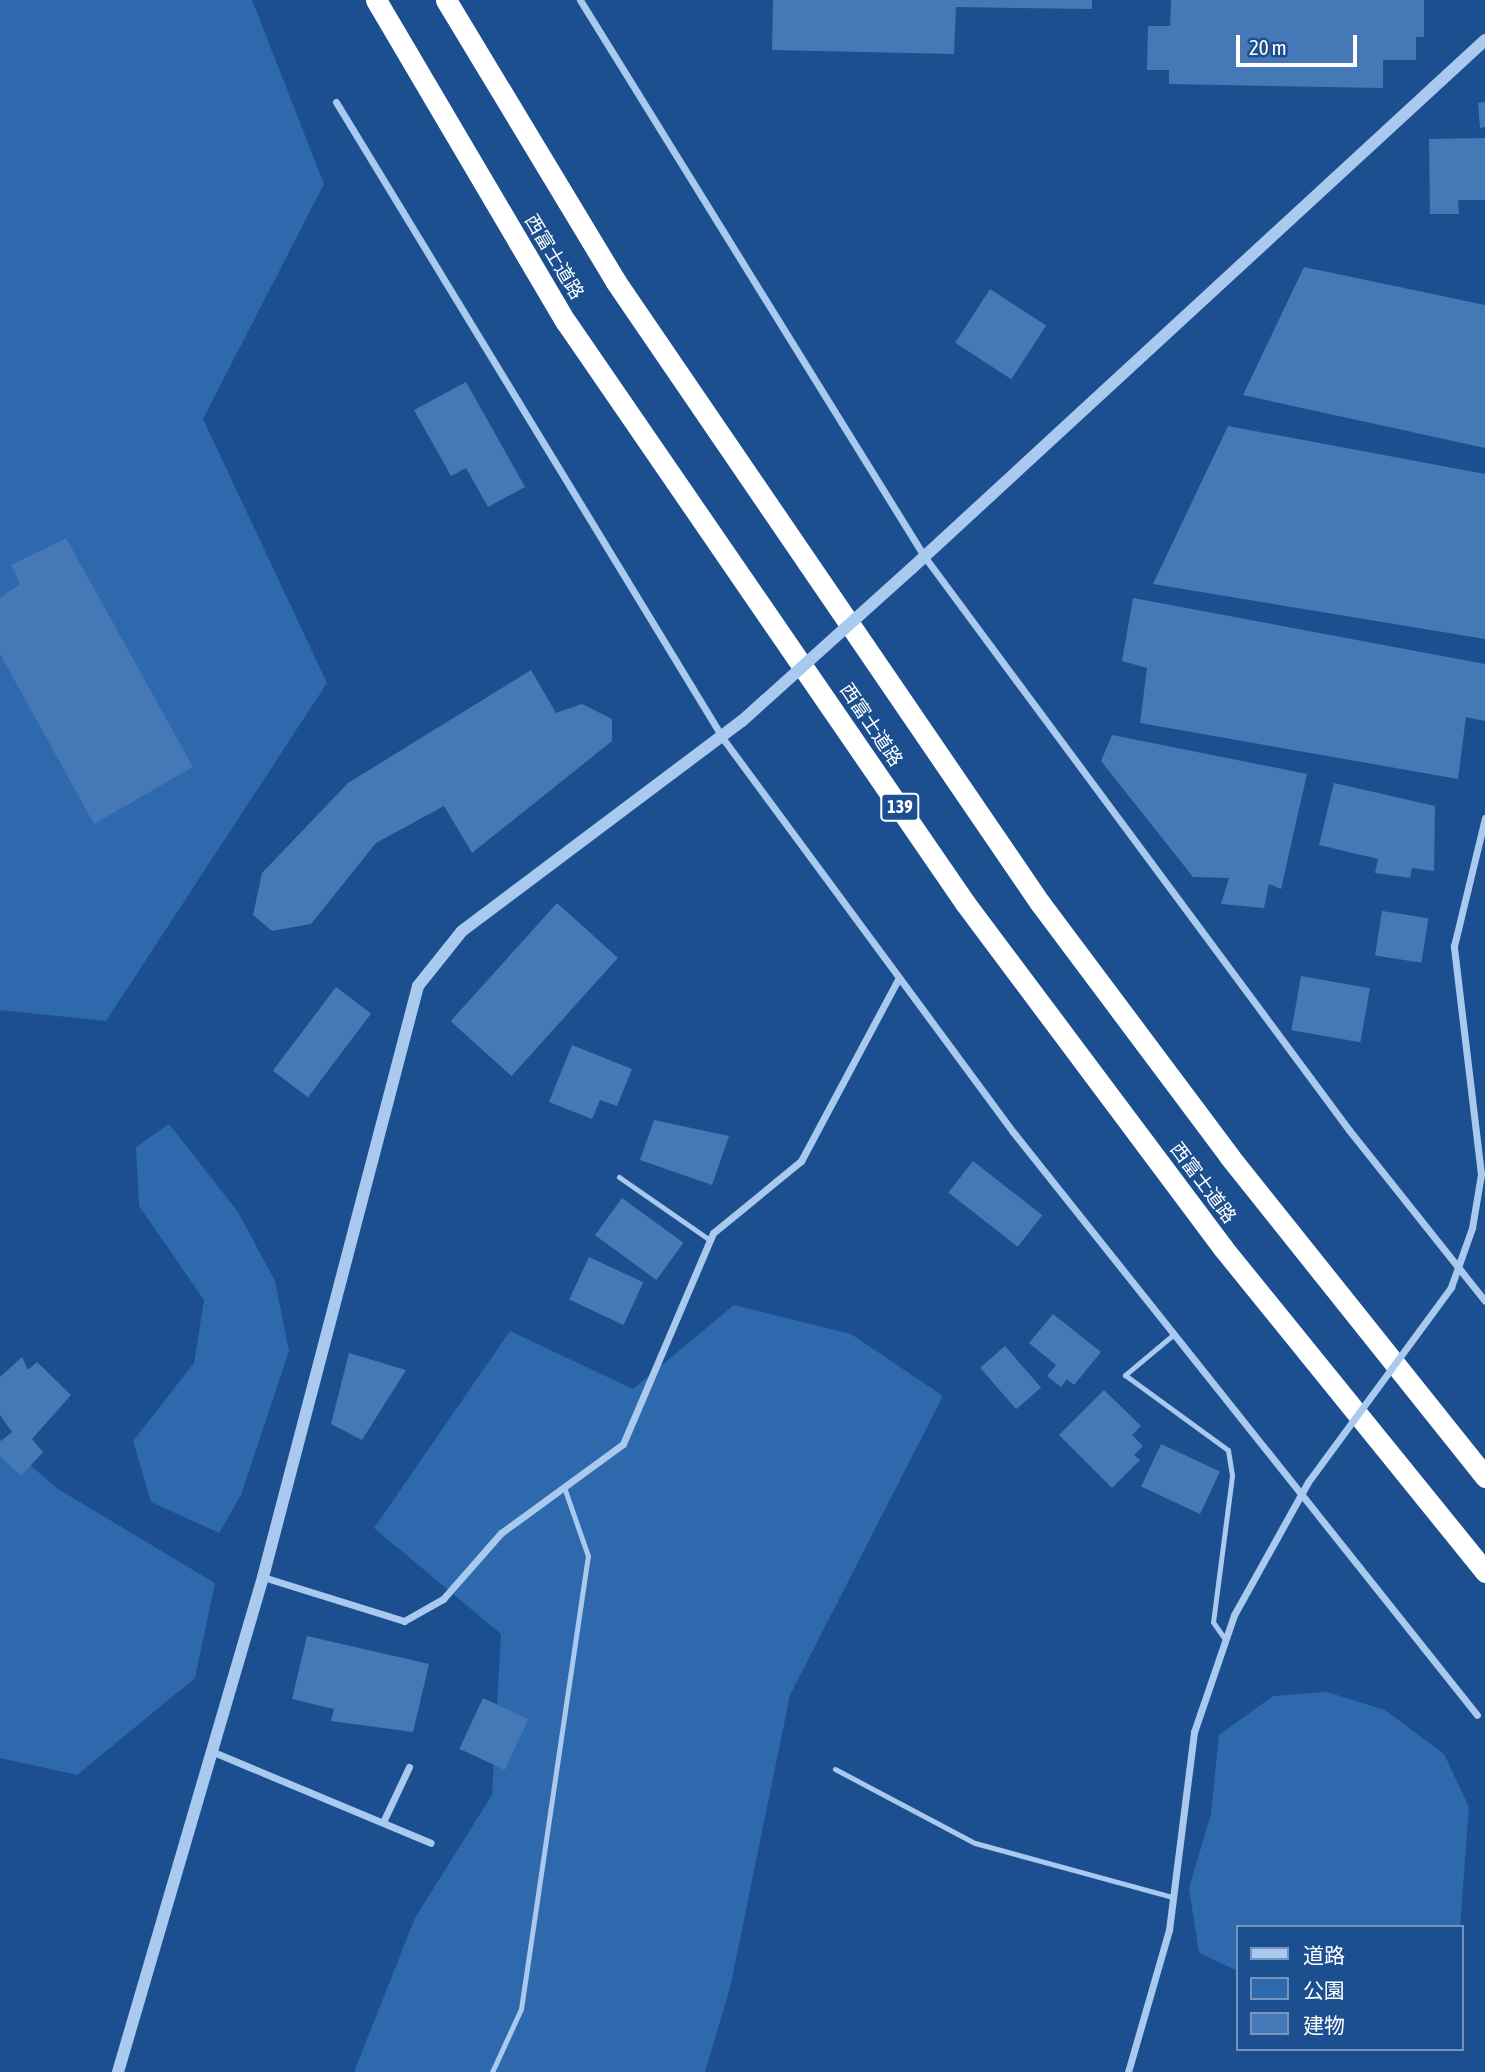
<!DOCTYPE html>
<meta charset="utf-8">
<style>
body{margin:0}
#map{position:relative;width:1485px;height:2072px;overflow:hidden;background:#1b4f8f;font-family:"Asap Condensed","Noto Sans JP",sans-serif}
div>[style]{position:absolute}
.green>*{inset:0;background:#2e69ad}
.building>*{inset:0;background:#4478b7;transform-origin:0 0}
.service>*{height:5px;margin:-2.5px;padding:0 2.5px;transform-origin:2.5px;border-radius:2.5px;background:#a9c9ee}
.minor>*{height:7px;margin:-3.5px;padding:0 3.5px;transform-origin:3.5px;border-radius:3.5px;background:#a9c9ee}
.tertiary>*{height:12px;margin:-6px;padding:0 6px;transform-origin:6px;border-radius:6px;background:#a9c9ee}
.motorway>*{height:21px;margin:-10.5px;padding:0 10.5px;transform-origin:10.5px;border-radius:10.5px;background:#fff}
.minor-bridge>*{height:7px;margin:-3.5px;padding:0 3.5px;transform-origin:3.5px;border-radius:3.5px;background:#a9c9ee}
.tertiary-bridge>*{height:12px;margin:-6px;padding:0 6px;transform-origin:6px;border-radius:6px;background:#a9c9ee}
span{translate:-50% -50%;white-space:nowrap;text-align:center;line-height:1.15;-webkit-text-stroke:5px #1b4f8f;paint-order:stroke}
.shield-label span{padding:2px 5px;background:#1b4f8f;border:2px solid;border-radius:5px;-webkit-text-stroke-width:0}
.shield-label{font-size:18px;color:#fff;font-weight:700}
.street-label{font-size:19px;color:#fff}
.legend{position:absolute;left:1236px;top:1925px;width:228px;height:126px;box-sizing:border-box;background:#1b4f8f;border:2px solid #7695bc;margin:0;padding:9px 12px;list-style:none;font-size:21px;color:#fff}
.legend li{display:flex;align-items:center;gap:14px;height:35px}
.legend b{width:35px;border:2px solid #7695bc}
.scale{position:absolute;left:1236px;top:35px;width:121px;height:32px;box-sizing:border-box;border:4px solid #fff;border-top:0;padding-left:9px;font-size:21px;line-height:24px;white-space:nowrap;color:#fff;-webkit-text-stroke:5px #1b4f8f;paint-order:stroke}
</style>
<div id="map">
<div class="green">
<i style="clip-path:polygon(0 0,252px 0,324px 184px,203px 419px,327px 683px,106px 1021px,0 1010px)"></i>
<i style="clip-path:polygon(169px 1124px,238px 1212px,275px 1281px,289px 1351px,241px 1495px,219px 1533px,151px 1502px,133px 1441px,194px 1363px,204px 1300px,139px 1206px,136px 1147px)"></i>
<i style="clip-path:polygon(734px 1305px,851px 1334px,943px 1396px,790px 1695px,730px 1988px,705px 2072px,354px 2072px,415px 1918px,492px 1795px,501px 1634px,374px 1528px,510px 1331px,633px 1389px)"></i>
<i style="clip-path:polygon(0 1439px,58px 1489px,215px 1583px,195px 1678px,77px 1775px,0 1758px)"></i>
<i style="clip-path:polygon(1327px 1692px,1385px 1710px,1444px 1754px,1469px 1807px,1460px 1927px,1238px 1927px,1238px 1971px,1199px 1953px,1189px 1888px,1211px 1814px,1219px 1735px,1273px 1696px)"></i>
</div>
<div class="building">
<i style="clip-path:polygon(773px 0,1092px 0,1092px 9px,956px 7px,954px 54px,772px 50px)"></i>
<i style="clip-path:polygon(1171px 0,1424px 0,1424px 37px,1416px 37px,1416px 60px,1383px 60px,1383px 88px,1169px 84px,1169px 70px,1147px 70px,1148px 26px,1170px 26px)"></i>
<i style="clip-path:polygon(1485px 102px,1485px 127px,1480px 128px,1478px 103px)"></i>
<i style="clip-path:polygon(1485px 138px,1485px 200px,1458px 200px,1459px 214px,1430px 214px,1429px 139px)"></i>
<i style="clip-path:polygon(1304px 267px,1485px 305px,1485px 448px,1243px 395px)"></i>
<i style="left:990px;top:289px;width:67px;height:64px;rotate:33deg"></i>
<i style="clip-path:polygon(466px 382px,525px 487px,488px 507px,466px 468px,451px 476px,414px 410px)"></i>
<i style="clip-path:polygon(1228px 426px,1485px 474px,1485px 639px,1153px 584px)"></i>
<i style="clip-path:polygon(66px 538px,193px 767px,94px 824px,0 654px,0 598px,20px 584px,11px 565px)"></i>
<i style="clip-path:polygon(1133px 598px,1485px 664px,1485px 721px,1466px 717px,1458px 779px,1140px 723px,1147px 668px,1122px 661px)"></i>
<i style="clip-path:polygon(531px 670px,556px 713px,582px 704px,612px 719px,612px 741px,472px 853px,444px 806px,376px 843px,311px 924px,272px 931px,253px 915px,262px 873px,348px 783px)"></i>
<i style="clip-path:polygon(1112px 735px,1307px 774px,1281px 889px,1269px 884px,1264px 908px,1221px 904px,1229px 878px,1193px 877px,1101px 761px)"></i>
<i style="clip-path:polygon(1334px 783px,1435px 806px,1434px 871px,1412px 868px,1410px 878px,1375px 873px,1378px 859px,1319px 845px)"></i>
<i style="left:557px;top:903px;width:82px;height:159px;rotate:42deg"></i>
<i style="left:1382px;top:911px;width:47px;height:45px;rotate:9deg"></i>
<i style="left:1301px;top:976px;width:70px;height:55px;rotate:10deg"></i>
<i style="left:336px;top:987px;width:44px;height:105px;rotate:37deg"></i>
<i style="clip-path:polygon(572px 1045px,632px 1069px,617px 1106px,600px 1100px,592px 1119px,549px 1102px)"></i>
<i style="clip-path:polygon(654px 1120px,729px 1136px,712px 1185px,640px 1160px)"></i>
<i style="left:973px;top:1161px;width:88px;height:40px;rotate:38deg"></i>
<i style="left:622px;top:1198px;width:76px;height:46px;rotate:36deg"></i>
<i style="left:589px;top:1257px;width:60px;height:47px;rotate:25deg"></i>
<i style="clip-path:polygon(1053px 1314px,1101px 1352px,1074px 1385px,1067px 1379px,1061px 1387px,1047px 1376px,1056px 1365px,1029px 1343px)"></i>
<i style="left:1005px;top:1346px;width:55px;height:33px;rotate:49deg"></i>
<i style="clip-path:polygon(349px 1353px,406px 1370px,362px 1440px,331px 1424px)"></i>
<i style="clip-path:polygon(22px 1357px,28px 1370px,37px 1362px,71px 1395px,32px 1439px,43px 1452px,21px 1476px,0 1456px,0 1442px,12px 1432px,0 1415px,0 1377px)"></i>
<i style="clip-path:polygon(1104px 1390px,1141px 1426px,1132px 1435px,1143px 1446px,1134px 1455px,1140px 1460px,1112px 1488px,1059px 1435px)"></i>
<i style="left:1161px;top:1444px;width:65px;height:47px;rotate:25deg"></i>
<i style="clip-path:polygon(307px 1636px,429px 1664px,413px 1732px,331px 1721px,334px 1709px,292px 1699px)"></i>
<i style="left:483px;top:1698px;width:50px;height:56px;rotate:25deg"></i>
</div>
<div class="service">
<i style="left:619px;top:1177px;width:111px;rotate:34.7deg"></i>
<i style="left:1174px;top:1334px;width:64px;rotate:140.1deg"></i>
<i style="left:1125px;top:1375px;width:127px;rotate:36.1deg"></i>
<i style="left:1228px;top:1450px;width:26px;rotate:81deg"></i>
<i style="left:1232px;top:1476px;width:147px;rotate:97.4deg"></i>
<i style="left:1213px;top:1622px;width:21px;rotate:55deg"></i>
<i style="left:835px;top:1769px;width:158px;rotate:27.9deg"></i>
<i style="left:975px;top:1843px;width:205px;rotate:15.3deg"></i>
<i style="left:492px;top:2072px;width:69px;rotate:-65.3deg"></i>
<i style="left:521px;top:2009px;width:458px;rotate:-81.6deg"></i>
<i style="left:588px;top:1556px;width:73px;rotate:-109.2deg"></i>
</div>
<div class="minor">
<i style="left:580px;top:0;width:654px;rotate:58.25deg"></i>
<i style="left:924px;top:556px;width:714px;rotate:53.48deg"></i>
<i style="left:1349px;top:1130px;width:218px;rotate:51.5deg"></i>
<i style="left:336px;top:102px;width:747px;rotate:58.69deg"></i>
<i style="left:724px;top:740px;width:487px;rotate:53.6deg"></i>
<i style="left:1013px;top:1132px;width:745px;rotate:51.48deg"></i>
<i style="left:1451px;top:1287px;width:63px;rotate:-70.4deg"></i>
<i style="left:1472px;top:1228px;width:55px;rotate:-80.5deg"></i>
<i style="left:1481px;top:1174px;width:230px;rotate:-96.8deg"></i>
<i style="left:1454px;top:946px;width:132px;rotate:-76.4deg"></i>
<i style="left:263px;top:1577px;width:148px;rotate:17.3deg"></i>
<i style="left:404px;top:1621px;width:45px;rotate:-29.4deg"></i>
<i style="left:443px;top:1599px;width:88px;rotate:-48.7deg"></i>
<i style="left:501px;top:1533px;width:151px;rotate:-36.1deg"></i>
<i style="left:623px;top:1444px;width:229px;rotate:-66.9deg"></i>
<i style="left:713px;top:1233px;width:114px;rotate:-39.3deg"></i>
<i style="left:801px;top:1161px;width:206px;rotate:-61.9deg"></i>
<i style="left:211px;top:1751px;width:238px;rotate:22.7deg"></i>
<i style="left:383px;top:1822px;width:61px;rotate:-64.7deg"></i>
<i style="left:1128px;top:2072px;width:148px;rotate:-73.9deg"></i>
<i style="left:1169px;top:1930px;width:200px;rotate:-82.8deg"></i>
<i style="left:1194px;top:1732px;width:124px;rotate:-71.1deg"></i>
<i style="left:1234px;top:1615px;width:152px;rotate:-60.9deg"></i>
</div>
<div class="tertiary">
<i style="left:912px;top:568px;width:779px;rotate:-42.66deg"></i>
<i style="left:118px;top:2072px;width:516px;rotate:-73.67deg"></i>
<i style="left:263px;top:1577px;width:611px;rotate:-75.3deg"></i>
<i style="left:418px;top:986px;width:70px;rotate:-51.3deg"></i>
<i style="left:462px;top:931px;width:350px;rotate:-36.9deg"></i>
</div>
<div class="motorway">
<i style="left:376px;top:0;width:374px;rotate:59.5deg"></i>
<i style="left:566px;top:322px;width:705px;rotate:55.52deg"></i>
<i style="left:965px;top:903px;width:431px;rotate:53.2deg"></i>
<i style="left:1223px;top:1248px;width:417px;rotate:51deg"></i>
<i style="left:446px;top:0;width:329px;rotate:58.9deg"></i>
<i style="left:616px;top:282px;width:752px;rotate:55.68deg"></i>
<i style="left:1040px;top:903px;width:316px;rotate:53.2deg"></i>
<i style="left:1229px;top:1156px;width:411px;rotate:51.4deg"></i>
</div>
<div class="minor-bridge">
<i style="left:1308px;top:1482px;width:242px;rotate:-53.7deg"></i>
</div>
<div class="tertiary-bridge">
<i style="left:742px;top:721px;width:229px;rotate:-42deg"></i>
</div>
<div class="shield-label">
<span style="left:900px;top:807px">139</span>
</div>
<div class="street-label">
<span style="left:554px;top:257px;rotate:59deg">西富士道路</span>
<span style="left:871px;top:725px;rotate:56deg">西富士道路</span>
<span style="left:1203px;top:1183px;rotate:53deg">西富士道路</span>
</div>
<ul class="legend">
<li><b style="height:9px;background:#a9c9ee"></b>道路</li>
<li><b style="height:19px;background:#2e69ad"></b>公園</li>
<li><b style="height:19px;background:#4478b7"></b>建物</li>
</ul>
<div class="scale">20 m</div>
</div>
